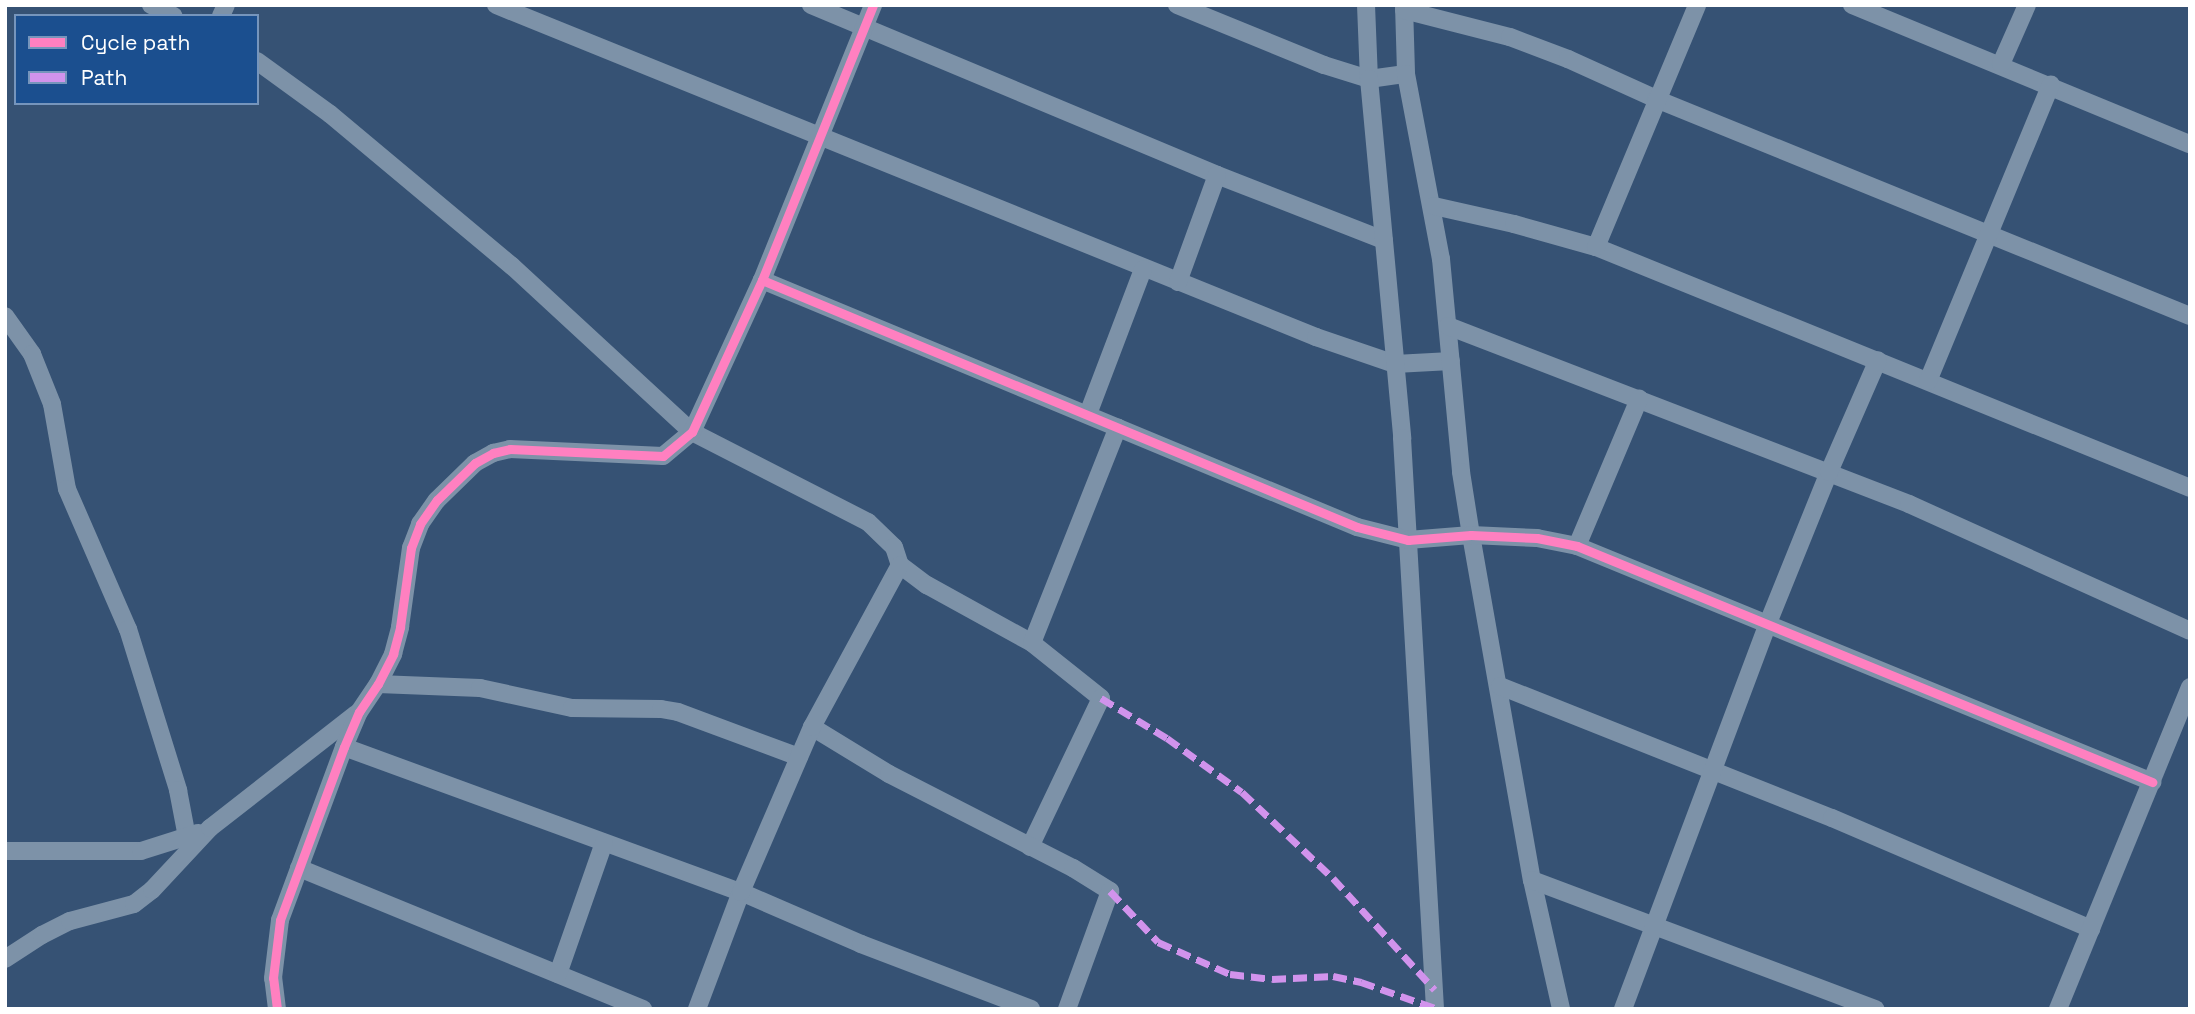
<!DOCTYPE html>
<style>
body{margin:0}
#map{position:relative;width:2195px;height:1014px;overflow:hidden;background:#365274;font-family:"Space Grotesk",sans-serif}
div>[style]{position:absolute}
.street>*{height:18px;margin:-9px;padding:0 9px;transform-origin:9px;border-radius:9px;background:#7d92a8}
.quiet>*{height:7px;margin-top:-3.5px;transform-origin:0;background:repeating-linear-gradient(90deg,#d193ec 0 14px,transparent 0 21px)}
.cycleway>*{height:9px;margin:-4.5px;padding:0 4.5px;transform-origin:4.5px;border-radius:4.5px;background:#ff80c0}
span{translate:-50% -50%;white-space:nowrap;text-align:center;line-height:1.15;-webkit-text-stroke:5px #1b4f8f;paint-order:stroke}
.frame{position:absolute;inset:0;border:7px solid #fff;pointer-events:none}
.legend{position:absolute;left:14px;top:14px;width:245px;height:91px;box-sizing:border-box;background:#1b4f8f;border:2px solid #7695bc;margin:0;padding:9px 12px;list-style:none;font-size:21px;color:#fff}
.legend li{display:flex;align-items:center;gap:14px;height:35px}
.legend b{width:35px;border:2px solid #7695bc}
</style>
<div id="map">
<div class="street">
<i style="left:151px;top:5px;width:25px;rotate:26deg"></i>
<i style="left:496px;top:5px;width:885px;rotate:22.04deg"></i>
<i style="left:1316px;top:337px;width:83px;rotate:18.9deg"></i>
<i style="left:1395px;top:364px;width:56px;rotate:-3.1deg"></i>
<i style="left:811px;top:5px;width:440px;rotate:22.7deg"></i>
<i style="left:1217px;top:175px;width:179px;rotate:21.3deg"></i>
<i style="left:1177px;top:5px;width:159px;rotate:22.2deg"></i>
<i style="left:1324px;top:65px;width:47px;rotate:17.3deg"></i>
<i style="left:1369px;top:79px;width:37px;rotate:-8deg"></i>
<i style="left:1366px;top:5px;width:74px;rotate:87.7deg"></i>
<i style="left:1369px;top:79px;width:361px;rotate:84.7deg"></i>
<i style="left:1402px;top:438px;width:572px;rotate:86.69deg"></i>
<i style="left:1404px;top:5px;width:69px;rotate:88.3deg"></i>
<i style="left:1406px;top:74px;width:188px;rotate:79.3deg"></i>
<i style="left:1441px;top:259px;width:214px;rotate:84.6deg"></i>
<i style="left:1461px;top:472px;width:64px;rotate:81deg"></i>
<i style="left:1471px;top:535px;width:350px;rotate:80deg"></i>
<i style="left:1532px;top:880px;width:132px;rotate:77.3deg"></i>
<i style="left:1852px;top:5px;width:365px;rotate:22.4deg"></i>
<i style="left:1404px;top:10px;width:109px;rotate:14.3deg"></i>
<i style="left:1510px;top:37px;width:62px;rotate:20.8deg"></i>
<i style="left:1568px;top:59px;width:97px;rotate:24.4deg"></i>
<i style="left:1656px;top:99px;width:576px;rotate:22.12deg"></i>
<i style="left:221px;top:16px;width:12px;rotate:-66deg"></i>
<i style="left:257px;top:61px;width:90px;rotate:36deg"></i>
<i style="left:330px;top:114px;width:237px;rotate:39.9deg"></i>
<i style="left:512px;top:266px;width:245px;rotate:42.7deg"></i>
<i style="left:692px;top:432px;width:198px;rotate:27.1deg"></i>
<i style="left:868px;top:522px;width:36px;rotate:44deg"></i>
<i style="left:894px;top:547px;width:19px;rotate:72deg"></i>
<i style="left:900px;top:565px;width:34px;rotate:37deg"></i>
<i style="left:927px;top:585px;width:120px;rotate:28.9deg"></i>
<i style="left:1032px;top:643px;width:88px;rotate:38.6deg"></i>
<i style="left:1101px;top:698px;width:165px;rotate:115.5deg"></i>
<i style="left:2001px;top:64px;width:64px;rotate:-66.2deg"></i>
<i style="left:1434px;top:206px;width:82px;rotate:12.7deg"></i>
<i style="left:1514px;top:224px;width:85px;rotate:15.7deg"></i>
<i style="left:1596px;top:247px;width:641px;rotate:22.08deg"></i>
<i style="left:1596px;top:247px;width:262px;rotate:-67.3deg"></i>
<i style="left:762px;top:280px;width:644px;rotate:22.54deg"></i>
<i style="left:1357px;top:527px;width:53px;rotate:14.3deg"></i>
<i style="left:1408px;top:540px;width:63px;rotate:-4.5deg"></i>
<i style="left:1471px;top:535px;width:66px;rotate:2.6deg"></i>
<i style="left:1537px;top:538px;width:41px;rotate:11.3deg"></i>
<i style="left:1577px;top:546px;width:622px;rotate:22.31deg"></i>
<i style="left:1178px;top:282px;width:114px;rotate:-70deg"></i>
<i style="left:5px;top:316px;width:47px;rotate:54.6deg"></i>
<i style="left:32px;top:354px;width:54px;rotate:68.2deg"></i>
<i style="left:52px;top:404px;width:86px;rotate:80deg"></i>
<i style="left:67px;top:489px;width:153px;rotate:66.5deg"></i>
<i style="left:128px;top:629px;width:169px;rotate:72.7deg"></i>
<i style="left:178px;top:790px;width:48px;rotate:79.2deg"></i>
<i style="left:1448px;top:326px;width:494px;rotate:21.1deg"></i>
<i style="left:1909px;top:504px;width:308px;rotate:24.3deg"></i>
<i style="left:1928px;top:381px;width:321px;rotate:-67.5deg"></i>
<i style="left:1088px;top:414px;width:155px;rotate:-69.2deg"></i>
<i style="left:1577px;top:546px;width:160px;rotate:-67.1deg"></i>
<i style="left:1032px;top:643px;width:232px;rotate:-68.3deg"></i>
<i style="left:378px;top:684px;width:102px;rotate:2.2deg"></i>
<i style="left:480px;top:688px;width:94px;rotate:12.3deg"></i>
<i style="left:572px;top:708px;width:89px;rotate:0.6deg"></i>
<i style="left:661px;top:709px;width:17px;rotate:10deg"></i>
<i style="left:678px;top:712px;width:129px;rotate:20.4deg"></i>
<i style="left:1500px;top:686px;width:357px;rotate:21.7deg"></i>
<i style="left:1832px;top:818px;width:282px;rotate:23.2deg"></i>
<i style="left:812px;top:727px;width:90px;rotate:31.4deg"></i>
<i style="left:889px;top:774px;width:207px;rotate:27.1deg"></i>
<i style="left:1073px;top:868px;width:44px;rotate:31.9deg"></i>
<i style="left:1110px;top:891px;width:126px;rotate:110deg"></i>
<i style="left:344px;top:747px;width:423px;rotate:20.1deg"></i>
<i style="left:741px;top:892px;width:131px;rotate:23.4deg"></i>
<i style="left:861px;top:944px;width:182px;rotate:20.9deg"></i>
<i style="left:5px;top:851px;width:136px"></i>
<i style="left:141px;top:851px;width:60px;rotate:-17.5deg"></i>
<i style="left:299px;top:868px;width:372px;rotate:22.3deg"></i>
<i style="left:1532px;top:880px;width:367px;rotate:20.6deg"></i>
<i style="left:5px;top:959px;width:44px;rotate:-33deg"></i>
<i style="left:42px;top:935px;width:31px;rotate:-27deg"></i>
<i style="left:70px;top:921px;width:66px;rotate:-14.9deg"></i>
<i style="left:134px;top:904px;width:23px;rotate:-38deg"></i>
<i style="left:152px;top:890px;width:85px;rotate:-46.9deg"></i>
<i style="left:210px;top:828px;width:185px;rotate:-38deg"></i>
<i style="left:558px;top:974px;width:139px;rotate:-70.7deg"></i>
<i style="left:277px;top:1009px;width:31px;rotate:-97deg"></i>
<i style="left:273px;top:978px;width:58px;rotate:-83.1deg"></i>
<i style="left:280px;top:920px;width:184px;rotate:-69.7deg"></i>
<i style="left:344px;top:747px;width:38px;rotate:-67deg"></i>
<i style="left:359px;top:712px;width:34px;rotate:-56deg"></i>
<i style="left:378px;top:684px;width:34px;rotate:-63deg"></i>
<i style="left:393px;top:654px;width:28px;rotate:-75deg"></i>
<i style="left:400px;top:627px;width:80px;rotate:-82.1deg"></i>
<i style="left:411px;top:548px;width:26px;rotate:-69deg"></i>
<i style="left:420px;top:524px;width:29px;rotate:-55deg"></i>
<i style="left:437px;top:500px;width:53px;rotate:-44.2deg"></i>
<i style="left:475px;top:463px;width:21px;rotate:-29deg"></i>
<i style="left:493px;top:453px;width:17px;rotate:-13deg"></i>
<i style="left:510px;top:449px;width:153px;rotate:2.6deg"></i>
<i style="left:663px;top:456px;width:38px;rotate:-40deg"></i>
<i style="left:692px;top:432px;width:167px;rotate:-65.3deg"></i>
<i style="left:762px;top:280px;width:297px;rotate:-68deg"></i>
<i style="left:697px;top:1009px;width:125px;rotate:-69.4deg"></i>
<i style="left:741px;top:892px;width:180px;rotate:-66.7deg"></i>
<i style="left:812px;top:727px;width:184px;rotate:-61.5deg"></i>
<i style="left:1623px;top:1009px;width:412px;rotate:-69.4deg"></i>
<i style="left:1768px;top:623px;width:163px;rotate:-68deg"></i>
<i style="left:1829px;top:472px;width:122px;rotate:-66.4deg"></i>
<i style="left:2058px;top:1009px;width:348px;rotate:-67.7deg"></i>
</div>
<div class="quiet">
<i style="left:1101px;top:698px;width:77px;rotate:31.2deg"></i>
<i style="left:1167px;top:738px;width:92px;rotate:35.8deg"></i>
<i style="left:1242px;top:792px;width:125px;rotate:43.4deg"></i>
<i style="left:1333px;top:878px;width:151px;rotate:47.7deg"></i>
<i style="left:1110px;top:891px;width:70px;rotate:46.7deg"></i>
<i style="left:1158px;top:942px;width:79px;rotate:24deg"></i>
<i style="left:1230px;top:974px;width:42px;rotate:6.8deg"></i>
<i style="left:1272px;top:979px;width:61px;rotate:-2.8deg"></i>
<i style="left:1333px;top:976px;width:29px;rotate:12deg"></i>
<i style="left:1361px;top:982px;width:78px;rotate:19.4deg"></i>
</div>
<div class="cycleway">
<i style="left:762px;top:280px;width:644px;rotate:22.54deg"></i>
<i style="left:1357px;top:527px;width:53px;rotate:14.3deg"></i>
<i style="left:1408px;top:540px;width:63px;rotate:-4.5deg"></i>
<i style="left:1471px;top:535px;width:66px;rotate:2.6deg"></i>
<i style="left:1537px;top:538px;width:41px;rotate:11.3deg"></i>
<i style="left:1577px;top:546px;width:622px;rotate:22.31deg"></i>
<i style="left:277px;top:1009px;width:31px;rotate:-97deg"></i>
<i style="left:273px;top:978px;width:58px;rotate:-83.1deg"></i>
<i style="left:280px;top:920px;width:184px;rotate:-69.7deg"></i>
<i style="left:344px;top:747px;width:38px;rotate:-67deg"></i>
<i style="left:359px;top:712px;width:34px;rotate:-56deg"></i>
<i style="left:378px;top:684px;width:34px;rotate:-63deg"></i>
<i style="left:393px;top:654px;width:28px;rotate:-75deg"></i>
<i style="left:400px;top:627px;width:80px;rotate:-82.1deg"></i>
<i style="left:411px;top:548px;width:26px;rotate:-69deg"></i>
<i style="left:420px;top:524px;width:29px;rotate:-55deg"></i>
<i style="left:437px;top:500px;width:53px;rotate:-44.2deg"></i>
<i style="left:475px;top:463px;width:21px;rotate:-29deg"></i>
<i style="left:493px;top:453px;width:17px;rotate:-13deg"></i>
<i style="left:510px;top:449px;width:153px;rotate:2.6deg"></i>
<i style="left:663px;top:456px;width:38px;rotate:-40deg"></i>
<i style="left:692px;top:432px;width:167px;rotate:-65.3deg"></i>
<i style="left:762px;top:280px;width:297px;rotate:-68deg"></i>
</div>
<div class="frame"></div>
<ul class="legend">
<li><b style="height:9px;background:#ff80c0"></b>Cycle path</li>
<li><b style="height:9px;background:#d193ec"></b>Path</li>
</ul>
</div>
